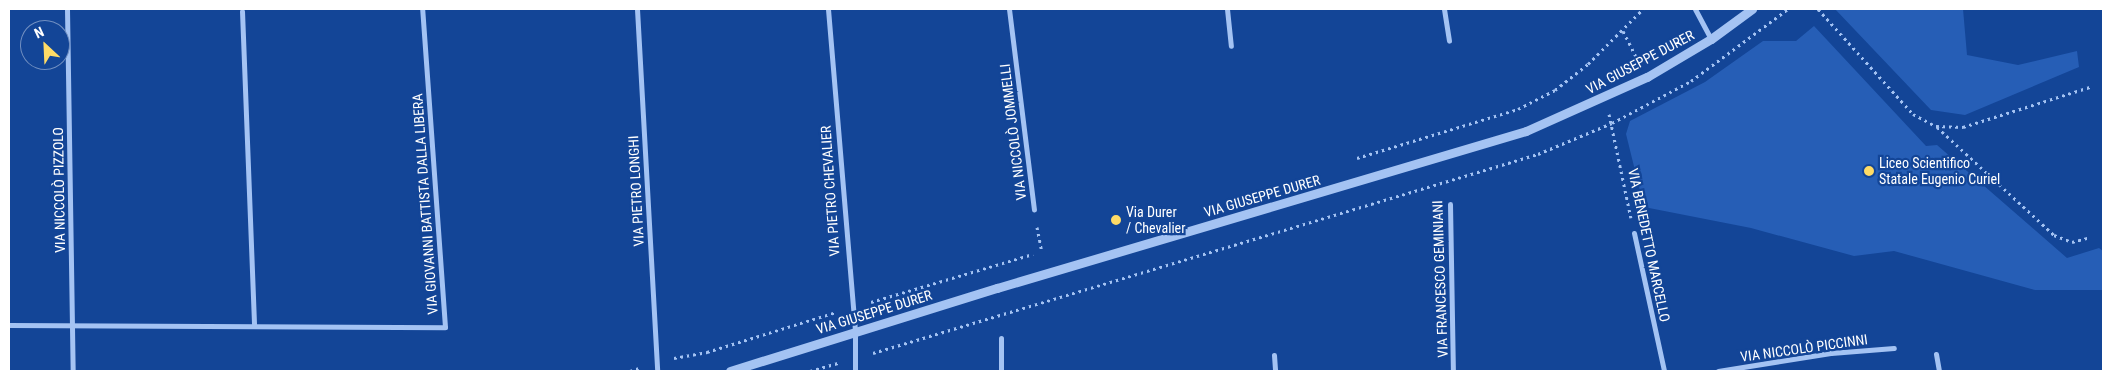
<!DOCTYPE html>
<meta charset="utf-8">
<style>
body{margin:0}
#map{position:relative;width:2112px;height:380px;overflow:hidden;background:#134597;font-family:"Roboto Condensed",sans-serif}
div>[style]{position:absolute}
.green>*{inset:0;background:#265eb6}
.path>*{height:3px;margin-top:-1.5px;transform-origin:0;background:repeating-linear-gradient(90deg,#a4c3f3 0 2.5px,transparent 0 6.5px)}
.minor>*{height:5px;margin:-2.5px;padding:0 2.5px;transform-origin:2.5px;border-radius:2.5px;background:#a4c3f3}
.tertiary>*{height:9px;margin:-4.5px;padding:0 4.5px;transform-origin:4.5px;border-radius:4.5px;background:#a4c3f3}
.dots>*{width:14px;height:14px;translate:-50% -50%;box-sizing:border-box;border:2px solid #134597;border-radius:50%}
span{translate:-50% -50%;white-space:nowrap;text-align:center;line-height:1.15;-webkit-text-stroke:4.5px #134597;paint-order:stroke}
.street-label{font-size:14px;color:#fff}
.poi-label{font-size:14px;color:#fff}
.left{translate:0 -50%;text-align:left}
.frame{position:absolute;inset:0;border:10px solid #fff;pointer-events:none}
.north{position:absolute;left:20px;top:20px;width:50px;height:50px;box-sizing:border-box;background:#134597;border:1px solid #718fc1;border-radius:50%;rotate:335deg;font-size:14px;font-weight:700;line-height:20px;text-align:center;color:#fff}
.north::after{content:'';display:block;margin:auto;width:18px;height:22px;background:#ffdb66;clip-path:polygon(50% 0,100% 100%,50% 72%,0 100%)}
</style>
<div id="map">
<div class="green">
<i style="clip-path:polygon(1835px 9px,1963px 9px,1967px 55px,2018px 65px,2077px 51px,2079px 67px,1965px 115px,1931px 110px)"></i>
<i style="clip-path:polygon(1814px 26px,1926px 146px,1937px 145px,2067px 258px,2099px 248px,2103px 251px,2103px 290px,2035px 290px,1894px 251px,1854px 256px,1751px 228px,1644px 207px,1626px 134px,1630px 121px,1705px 82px,1763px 41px,1796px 41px)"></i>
</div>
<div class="path">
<i style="left:1818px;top:9px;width:142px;rotate:47.9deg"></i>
<i style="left:1913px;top:114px;width:26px;rotate:28deg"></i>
<i style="left:1936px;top:126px;width:27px;rotate:2deg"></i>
<i style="left:1963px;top:127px;width:133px;rotate:-17.5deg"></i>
<i style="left:1623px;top:31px;width:31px;rotate:63deg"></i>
<i style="left:1609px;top:114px;width:106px;rotate:78.1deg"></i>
<i style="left:1937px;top:127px;width:159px;rotate:42.7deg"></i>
<i style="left:2054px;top:235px;width:19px;rotate:21deg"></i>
<i style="left:2072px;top:242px;width:16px;rotate:-15deg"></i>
<i style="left:1357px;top:158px;width:168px;rotate:-16.9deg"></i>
<i style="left:1518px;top:109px;width:42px;rotate:-27.2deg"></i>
<i style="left:1555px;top:90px;width:42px;rotate:-38.2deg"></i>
<i style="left:1588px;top:64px;width:78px;rotate:-45deg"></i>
<i style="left:1037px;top:227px;width:25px;rotate:79deg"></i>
<i style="left:871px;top:302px;width:169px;rotate:-16.5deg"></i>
<i style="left:873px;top:353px;width:694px;rotate:-16.66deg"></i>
<i style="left:1538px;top:154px;width:80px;rotate:-22.7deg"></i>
<i style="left:1612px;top:123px;width:89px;rotate:-28deg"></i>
<i style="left:1691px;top:81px;width:121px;rotate:-36.6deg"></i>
<i style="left:674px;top:358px;width:34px;rotate:-10deg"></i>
<i style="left:707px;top:352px;width:135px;rotate:-17.2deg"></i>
<i style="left:630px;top:371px;width:9px;rotate:-18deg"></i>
<i style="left:810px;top:371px;width:29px;rotate:-16deg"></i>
</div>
<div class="minor">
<i style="left:67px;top:9px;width:362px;rotate:89.1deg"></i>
<i style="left:637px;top:9px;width:363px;rotate:86.8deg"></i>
<i style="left:828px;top:9px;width:324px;rotate:85.2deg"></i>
<i style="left:855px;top:332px;width:39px;rotate:90deg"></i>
<i style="left:1009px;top:9px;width:202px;rotate:82.9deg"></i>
<i style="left:1227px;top:9px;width:37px;rotate:84deg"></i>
<i style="left:1444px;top:9px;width:32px;rotate:81deg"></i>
<i style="left:1695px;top:9px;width:34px;rotate:62deg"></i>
<i style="left:242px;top:11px;width:315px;rotate:87.8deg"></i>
<i style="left:1450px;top:204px;width:167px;rotate:89deg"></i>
<i style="left:1634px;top:233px;width:141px;rotate:77.7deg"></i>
<i style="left:9px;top:325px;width:436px;rotate:0.3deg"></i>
<i style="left:445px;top:327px;width:319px;rotate:-94.1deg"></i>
<i style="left:1936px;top:354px;width:17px;rotate:80deg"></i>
<i style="left:1274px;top:355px;width:16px;rotate:86deg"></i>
<i style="left:1001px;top:371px;width:33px;rotate:-90deg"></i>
<i style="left:1718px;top:371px;width:114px;rotate:-9.1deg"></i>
<i style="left:1831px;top:353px;width:63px;rotate:-4.5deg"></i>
</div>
<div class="tertiary">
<i style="left:730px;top:371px;width:280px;rotate:-17.3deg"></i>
<i style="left:997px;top:288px;width:552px;rotate:-16.53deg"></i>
<i style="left:1526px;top:131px;width:133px;rotate:-24.1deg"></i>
<i style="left:1647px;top:77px;width:74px;rotate:-30.7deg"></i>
<i style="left:1711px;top:39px;width:51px;rotate:-36.2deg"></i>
</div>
<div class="dots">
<i style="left:1869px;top:171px;background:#ffdb66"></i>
<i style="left:1116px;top:220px;background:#ffdb66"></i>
</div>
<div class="street-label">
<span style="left:1640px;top:62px;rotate:-28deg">VIA GIUSEPPE DURER</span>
<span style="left:1013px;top:132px;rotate:-97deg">VIA NICCOLÒ JOMMELLI</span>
<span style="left:59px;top:190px;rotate:-91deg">VIA NICCOLÒ PIZZOLO</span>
<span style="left:636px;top:191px;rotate:-93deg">VIA PIETRO LONGHI</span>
<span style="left:830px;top:191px;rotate:-94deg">VIA PIETRO CHEVALIER</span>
<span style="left:1262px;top:196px;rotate:-16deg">VIA GIUSEPPE DURER</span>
<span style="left:425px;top:204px;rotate:-94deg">VIA GIOVANNI BATTISTA DALLA LIBERA</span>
<span style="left:1649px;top:245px;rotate:78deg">VIA BENEDETTO MARCELLO</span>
<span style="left:1440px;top:279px;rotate:-92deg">VIA FRANCESCO GEMINIANI</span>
<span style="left:874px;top:312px;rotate:-17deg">VIA GIUSEPPE DURER</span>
<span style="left:1804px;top:348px;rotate:-8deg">VIA NICCOLÒ PICCINNI</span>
</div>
<div class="poi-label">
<span class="left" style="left:1879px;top:171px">Liceo Scientifico<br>Statale Eugenio Curiel</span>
<span class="left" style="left:1126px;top:220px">Via Durer<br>/ Chevalier</span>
</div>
<div class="frame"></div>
<div class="north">N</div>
</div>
